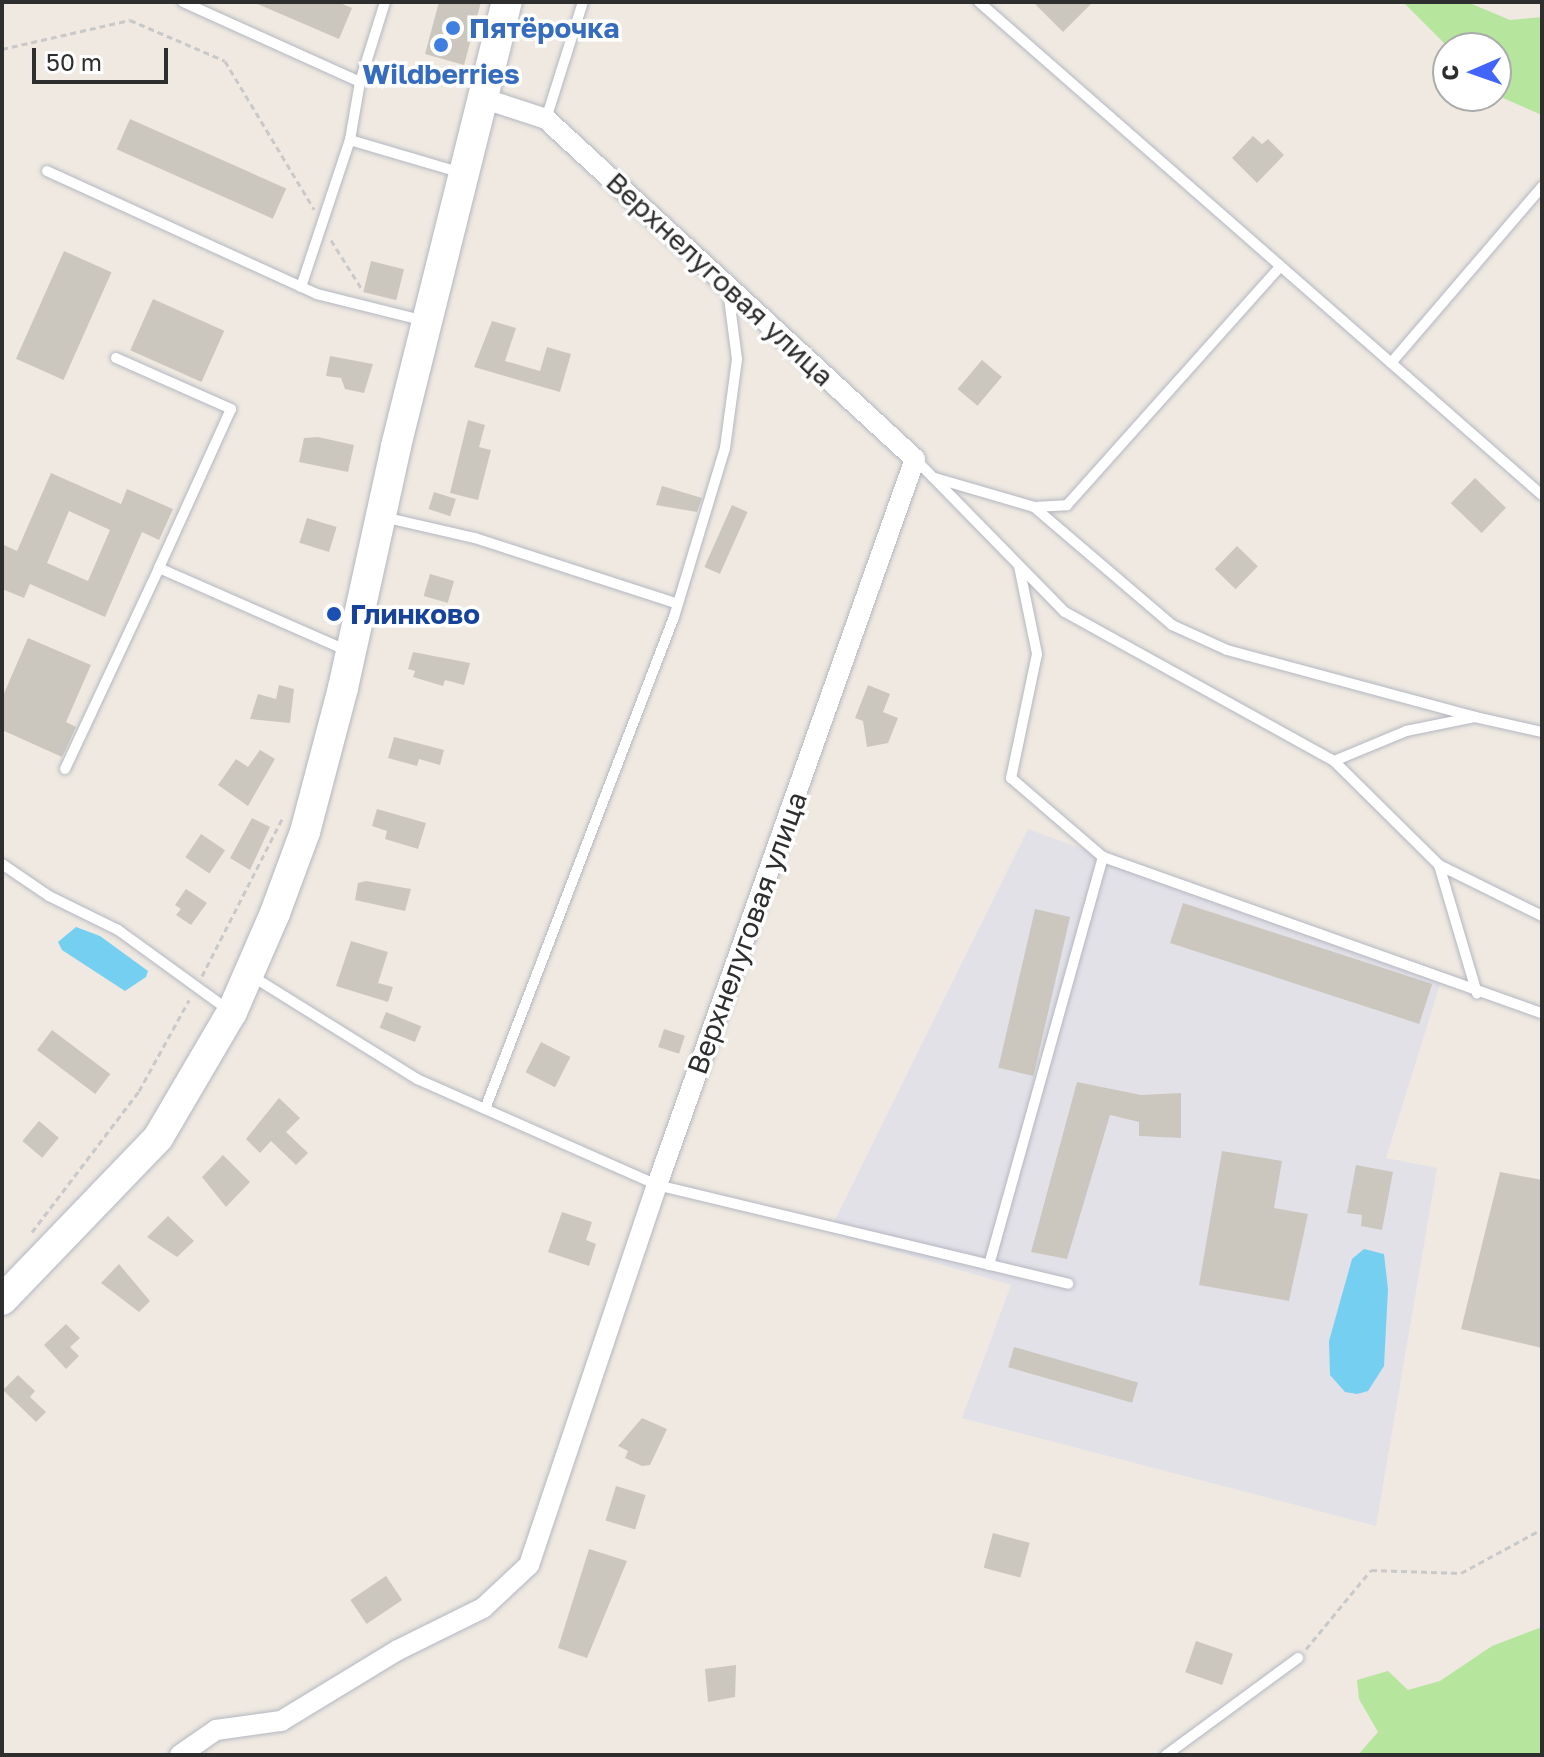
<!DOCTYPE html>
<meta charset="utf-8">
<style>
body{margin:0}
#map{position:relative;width:1544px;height:1757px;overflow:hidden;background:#efe9e1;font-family:"Golos Text",sans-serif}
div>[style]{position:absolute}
.industrial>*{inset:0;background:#e3e1e8}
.green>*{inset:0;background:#b6e59e}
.water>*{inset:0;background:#75cff0}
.building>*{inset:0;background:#cbc7bf;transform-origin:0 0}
.path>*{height:3px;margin-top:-1.5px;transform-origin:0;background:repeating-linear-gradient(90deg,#c9c9c9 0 6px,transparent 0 10px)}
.roads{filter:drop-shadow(0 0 2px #b4b7c1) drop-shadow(0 0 2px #b4b7c1)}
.service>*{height:10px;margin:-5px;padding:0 5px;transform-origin:5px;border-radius:5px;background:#fff}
.minor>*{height:20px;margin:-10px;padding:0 10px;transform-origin:10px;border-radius:10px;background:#fff}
.secondary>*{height:30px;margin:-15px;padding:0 15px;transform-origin:15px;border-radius:15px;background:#fff}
.dots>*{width:22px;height:22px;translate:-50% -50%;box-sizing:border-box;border:4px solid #fff;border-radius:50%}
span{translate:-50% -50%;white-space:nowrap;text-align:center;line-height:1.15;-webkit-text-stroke:7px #fff;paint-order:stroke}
.shop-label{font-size:28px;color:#366cbe;font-weight:700}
.left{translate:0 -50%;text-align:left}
.street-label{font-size:28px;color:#2e2e2e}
.transit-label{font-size:28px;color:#164399;font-weight:700}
.frame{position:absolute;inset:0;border:4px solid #2e2e2e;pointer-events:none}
.north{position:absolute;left:1432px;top:32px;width:80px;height:80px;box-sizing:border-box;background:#fff;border:2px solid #ababab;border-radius:50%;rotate:268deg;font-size:22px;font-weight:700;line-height:32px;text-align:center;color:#2e2e2e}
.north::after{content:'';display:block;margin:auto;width:28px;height:36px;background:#4264fb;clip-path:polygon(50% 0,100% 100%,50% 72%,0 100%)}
.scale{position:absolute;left:32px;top:48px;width:136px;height:36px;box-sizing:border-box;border:4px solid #2e2e2e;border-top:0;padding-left:10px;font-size:24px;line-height:28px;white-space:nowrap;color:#2e2e2e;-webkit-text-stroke:6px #fff;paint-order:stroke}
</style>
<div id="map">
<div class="industrial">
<i style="clip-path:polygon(1028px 829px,1441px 981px,1386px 1158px,1437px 1168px,1376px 1526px,962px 1418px,1011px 1285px,829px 1232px)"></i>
</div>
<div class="green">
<i style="clip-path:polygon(1403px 2px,1467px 2px,1510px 20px,1542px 17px,1542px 115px,1496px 95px,1496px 48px,1449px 48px)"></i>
<i style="clip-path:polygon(1542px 1627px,1542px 1755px,1358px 1755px,1378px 1732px,1359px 1699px,1357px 1680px,1388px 1671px,1408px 1690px,1440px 1681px,1492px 1646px)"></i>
</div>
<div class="water">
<i style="clip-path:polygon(76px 927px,100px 936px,148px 971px,146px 977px,125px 991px,62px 950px,58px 942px)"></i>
<i style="clip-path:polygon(1364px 1249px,1384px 1254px,1388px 1289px,1384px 1366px,1368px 1391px,1357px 1394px,1345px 1392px,1330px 1375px,1329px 1341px,1352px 1259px)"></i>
</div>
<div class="building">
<i style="clip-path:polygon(253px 2px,338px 2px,352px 8px,339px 39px)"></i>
<i style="clip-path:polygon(439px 2px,481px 2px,464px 65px,425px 54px)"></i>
<i style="clip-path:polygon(1033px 2px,1093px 2px,1063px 32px)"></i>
<i style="left:130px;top:119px;width:171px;height:33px;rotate:24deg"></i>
<i style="clip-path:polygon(1253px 136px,1262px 144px,1268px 139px,1284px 155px,1257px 183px,1232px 158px)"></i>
<i style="left:64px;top:251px;width:52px;height:118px;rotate:24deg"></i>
<i style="left:371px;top:261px;width:34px;height:32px;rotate:14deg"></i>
<i style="left:153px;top:299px;width:78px;height:56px;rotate:24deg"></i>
<i style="clip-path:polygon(492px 321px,516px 328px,505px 361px,540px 371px,547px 347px,571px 354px,560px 392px,474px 367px)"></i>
<i style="clip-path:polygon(330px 356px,373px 364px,364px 393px,345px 389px,341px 378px,326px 376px)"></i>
<i style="left:982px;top:360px;width:26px;height:38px;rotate:40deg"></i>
<i style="clip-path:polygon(468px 420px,485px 425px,479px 447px,491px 450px,478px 500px,450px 493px)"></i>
<i style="clip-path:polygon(318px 437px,354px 445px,348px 472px,299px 462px,304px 438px)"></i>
<i style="clip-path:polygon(evenodd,51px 473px,121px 504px,127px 489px,173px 509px,159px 540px,142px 532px,105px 617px,30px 584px,24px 598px,2px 589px,2px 544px,17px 551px,51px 473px,69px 511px,110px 530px,88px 581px,47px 563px,69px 511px)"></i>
<i style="left:1475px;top:478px;width:43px;height:35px;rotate:44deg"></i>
<i style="clip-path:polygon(662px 486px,702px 498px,697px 512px,656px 505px)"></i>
<i style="left:434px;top:492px;width:23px;height:18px;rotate:18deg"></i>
<i style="left:732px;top:505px;width:17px;height:68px;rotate:24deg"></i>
<i style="left:307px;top:518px;width:31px;height:26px;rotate:17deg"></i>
<i style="left:1237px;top:546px;width:29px;height:32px;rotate:44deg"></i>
<i style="left:430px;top:574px;width:25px;height:23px;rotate:16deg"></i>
<i style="clip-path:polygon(28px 638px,91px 665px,66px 722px,76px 727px,62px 757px,2px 730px,2px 698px)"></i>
<i style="clip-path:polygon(413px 652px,470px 663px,464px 685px,445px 680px,443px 686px,413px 677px,415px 671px,408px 669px)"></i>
<i style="clip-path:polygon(279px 685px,294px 689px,290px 723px,250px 719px,258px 694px,276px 699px)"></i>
<i style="clip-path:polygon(868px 685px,890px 694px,883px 712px,898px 718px,888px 743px,867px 747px,863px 721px,855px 718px)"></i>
<i style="clip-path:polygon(394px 737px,444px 750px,440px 765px,419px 759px,417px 766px,388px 758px)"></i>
<i style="clip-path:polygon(260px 750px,275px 759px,248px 806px,218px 785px,236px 759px,248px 767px)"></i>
<i style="clip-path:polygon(377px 809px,426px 823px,418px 849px,385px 839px,387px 831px,372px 826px)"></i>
<i style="clip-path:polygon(252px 818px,270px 827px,250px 870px,230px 858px)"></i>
<i style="left:201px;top:834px;width:29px;height:28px;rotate:34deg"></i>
<i style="clip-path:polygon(366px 881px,411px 889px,405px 911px,355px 900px,358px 883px)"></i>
<i style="clip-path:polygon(186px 889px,207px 903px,191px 925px,176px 915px,181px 909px,175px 905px)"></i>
<i style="left:1183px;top:903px;width:262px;height:42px;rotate:18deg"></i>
<i style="left:1035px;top:909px;width:36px;height:163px;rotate:13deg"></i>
<i style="clip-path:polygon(351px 941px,388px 952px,378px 983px,393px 987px,388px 1002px,336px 986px)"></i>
<i style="left:386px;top:1012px;width:38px;height:17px;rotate:22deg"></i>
<i style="left:664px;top:1029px;width:22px;height:19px;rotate:18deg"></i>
<i style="left:52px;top:1030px;width:73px;height:25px;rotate:37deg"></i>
<i style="left:541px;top:1042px;width:33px;height:34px;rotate:27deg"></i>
<i style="clip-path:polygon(1077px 1082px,1141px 1095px,1181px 1093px,1181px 1138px,1139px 1136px,1139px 1122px,1110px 1115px,1067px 1259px,1031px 1252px)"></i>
<i style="clip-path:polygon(279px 1098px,300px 1118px,286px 1132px,308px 1153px,296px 1165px,271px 1141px,260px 1153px,246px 1139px)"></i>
<i style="left:39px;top:1121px;width:26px;height:26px;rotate:40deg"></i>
<i style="clip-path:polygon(1222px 1151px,1282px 1161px,1274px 1208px,1308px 1214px,1289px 1301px,1199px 1285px)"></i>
<i style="clip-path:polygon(223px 1155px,250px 1182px,226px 1207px,202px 1177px)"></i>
<i style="clip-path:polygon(1356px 1165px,1393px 1172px,1382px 1230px,1361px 1226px,1362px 1215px,1347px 1213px)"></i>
<i style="clip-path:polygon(1500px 1172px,1542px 1180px,1542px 1348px,1461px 1329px)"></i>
<i style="clip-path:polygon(562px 1212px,592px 1222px,586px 1240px,596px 1244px,589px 1266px,548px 1252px)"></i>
<i style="clip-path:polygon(168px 1216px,194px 1241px,177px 1257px,147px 1237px)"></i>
<i style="clip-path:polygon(119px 1264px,150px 1301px,139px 1312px,101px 1283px)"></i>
<i style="clip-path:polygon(66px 1324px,80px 1338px,70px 1347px,79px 1356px,66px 1369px,44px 1345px)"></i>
<i style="left:1014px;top:1347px;width:129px;height:21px;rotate:16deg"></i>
<i style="clip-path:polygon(18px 1375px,35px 1391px,30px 1397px,46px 1412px,36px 1422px,3px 1390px)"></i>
<i style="clip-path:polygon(642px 1418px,667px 1429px,650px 1465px,642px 1466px,625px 1458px,628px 1451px,618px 1446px)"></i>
<i style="left:616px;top:1486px;width:31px;height:36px;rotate:17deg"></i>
<i style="left:993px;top:1533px;width:38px;height:36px;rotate:15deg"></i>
<i style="clip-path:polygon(589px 1549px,627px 1561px,587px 1658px,558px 1648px)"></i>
<i style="left:386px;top:1576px;width:29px;height:43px;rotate:56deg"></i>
<i style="left:1196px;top:1641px;width:39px;height:33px;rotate:19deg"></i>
<i style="clip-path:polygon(736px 1665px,735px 1697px,708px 1702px,705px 1669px)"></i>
</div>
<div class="path">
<i style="left:2px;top:49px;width:131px;rotate:-12.8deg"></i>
<i style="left:130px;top:20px;width:103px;rotate:23.3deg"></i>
<i style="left:225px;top:61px;width:173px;rotate:59deg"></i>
<i style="left:331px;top:240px;width:60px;rotate:57.9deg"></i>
<i style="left:202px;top:976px;width:176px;rotate:-63deg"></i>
<i style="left:32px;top:1232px;width:177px;rotate:-52.8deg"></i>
<i style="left:139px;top:1091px;width:104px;rotate:-61.2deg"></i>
<i style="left:1306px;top:1649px;width:102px;rotate:-50.6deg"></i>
<i style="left:1371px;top:1570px;width:90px;rotate:1.9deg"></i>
<i style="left:1461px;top:1573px;width:92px;rotate:-28.5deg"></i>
</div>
<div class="roads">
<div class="service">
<i style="left:183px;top:2px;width:194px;rotate:24.3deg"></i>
<i style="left:360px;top:82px;width:59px;rotate:99.8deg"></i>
<i style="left:350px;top:140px;width:117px;rotate:16.4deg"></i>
<i style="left:979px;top:2px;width:748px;rotate:41.21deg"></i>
<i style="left:360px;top:82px;width:84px;rotate:-72.6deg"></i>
<i style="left:546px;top:119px;width:123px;rotate:-72.5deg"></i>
<i style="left:47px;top:171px;width:297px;rotate:24.5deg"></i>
<i style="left:317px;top:294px;width:111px;rotate:14deg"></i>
<i style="left:301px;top:287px;width:155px;rotate:-71.6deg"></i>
<i style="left:116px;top:358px;width:126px;rotate:23.9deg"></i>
<i style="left:231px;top:409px;width:175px;rotate:114.4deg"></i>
<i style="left:159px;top:568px;width:206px;rotate:23.7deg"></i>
<i style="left:1391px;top:363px;width:232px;rotate:-49.4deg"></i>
<i style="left:915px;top:459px;width:214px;rotate:45.6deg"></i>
<i style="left:1065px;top:612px;width:308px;rotate:29deg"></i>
<i style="left:1334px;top:761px;width:148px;rotate:44.7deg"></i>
<i style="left:1439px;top:865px;width:134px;rotate:73.5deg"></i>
<i style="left:935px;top:478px;width:103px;rotate:16.3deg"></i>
<i style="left:1034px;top:507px;width:33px;rotate:-3deg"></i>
<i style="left:1067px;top:505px;width:319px;rotate:-48.2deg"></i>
<i style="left:1034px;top:507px;width:182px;rotate:40.5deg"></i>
<i style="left:1172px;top:625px;width:60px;rotate:24.4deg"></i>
<i style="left:1227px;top:650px;width:257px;rotate:15.1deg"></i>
<i style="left:383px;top:517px;width:94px;rotate:12.9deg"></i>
<i style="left:475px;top:538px;width:213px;rotate:18deg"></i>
<i style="left:1019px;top:566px;width:90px;rotate:78.4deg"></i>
<i style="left:1037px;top:654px;width:127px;rotate:101.8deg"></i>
<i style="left:1011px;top:778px;width:121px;rotate:40.7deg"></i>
<i style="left:1334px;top:761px;width:78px;rotate:-22.6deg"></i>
<i style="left:1406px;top:731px;width:70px;rotate:-11.5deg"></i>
<i style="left:1475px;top:717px;width:69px;rotate:12.6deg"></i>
<i style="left:65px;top:769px;width:222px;rotate:-64.9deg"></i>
<i style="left:2px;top:864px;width:57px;rotate:34.2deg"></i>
<i style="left:49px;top:896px;width:77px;rotate:26.2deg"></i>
<i style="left:118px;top:930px;width:138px;rotate:35.9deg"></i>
<i style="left:1439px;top:865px;width:115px;rotate:26.3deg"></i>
<i style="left:250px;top:975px;width:197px;rotate:31.9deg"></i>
<i style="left:417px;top:1079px;width:262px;rotate:23.8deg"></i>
<i style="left:657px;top:1185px;width:423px;rotate:13.5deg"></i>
<i style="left:485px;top:1109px;width:527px;rotate:-68.99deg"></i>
<i style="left:674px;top:617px;width:177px;rotate:-73.2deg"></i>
<i style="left:725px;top:448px;width:90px;rotate:-82.3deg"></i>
<i style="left:737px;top:359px;width:69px;rotate:-97.5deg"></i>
<i style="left:989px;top:1265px;width:424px;rotate:-74.4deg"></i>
<i style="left:1103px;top:857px;width:466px;rotate:19.6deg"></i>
<i style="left:1166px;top:1755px;width:164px;rotate:-36.3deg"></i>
</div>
<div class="minor">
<i style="left:180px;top:1755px;width:44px;rotate:-34.8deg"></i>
<i style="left:216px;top:1730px;width:66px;rotate:-7.9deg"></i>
<i style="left:281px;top:1721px;width:135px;rotate:-31.3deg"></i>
<i style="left:396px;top:1651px;width:97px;rotate:-26.3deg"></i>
<i style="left:483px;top:1608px;width:63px;rotate:-43.1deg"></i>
<i style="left:529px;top:1565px;width:401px;rotate:-71.4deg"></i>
<i style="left:657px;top:1185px;width:770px;rotate:-70.44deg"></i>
<i style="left:915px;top:459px;width:502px;rotate:-137.34deg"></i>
<i style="left:546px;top:119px;width:67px;rotate:-161.8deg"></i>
</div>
<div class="secondary">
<i style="left:2px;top:1300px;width:225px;rotate:-46.1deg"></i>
<i style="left:158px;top:1138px;width:146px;rotate:-59.6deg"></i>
<i style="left:232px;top:1012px;width:108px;rotate:-66.5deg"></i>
<i style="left:275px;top:913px;width:86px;rotate:-69.7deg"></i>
<i style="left:305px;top:832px;width:149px;rotate:-75.2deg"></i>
<i style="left:343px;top:688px;width:248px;rotate:-77.6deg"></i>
<i style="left:396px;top:446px;width:458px;rotate:-76deg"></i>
</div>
</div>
<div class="dots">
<i style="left:453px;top:28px;background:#3f7fe0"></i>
<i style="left:441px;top:45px;background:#3f7fe0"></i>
<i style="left:334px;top:614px;background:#1a4fb4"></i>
</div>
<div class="shop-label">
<span class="left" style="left:469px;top:28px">Пятёрочка</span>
<span style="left:441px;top:74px">Wildberries</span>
</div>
<div class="street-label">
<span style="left:720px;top:279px;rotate:43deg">Верхнелуговая улица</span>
<span style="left:747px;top:933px;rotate:-70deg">Верхнелуговая улица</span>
</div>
<div class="transit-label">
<span class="left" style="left:350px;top:614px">Глинково</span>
</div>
<div class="frame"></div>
<div class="north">С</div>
<div class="scale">50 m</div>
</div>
